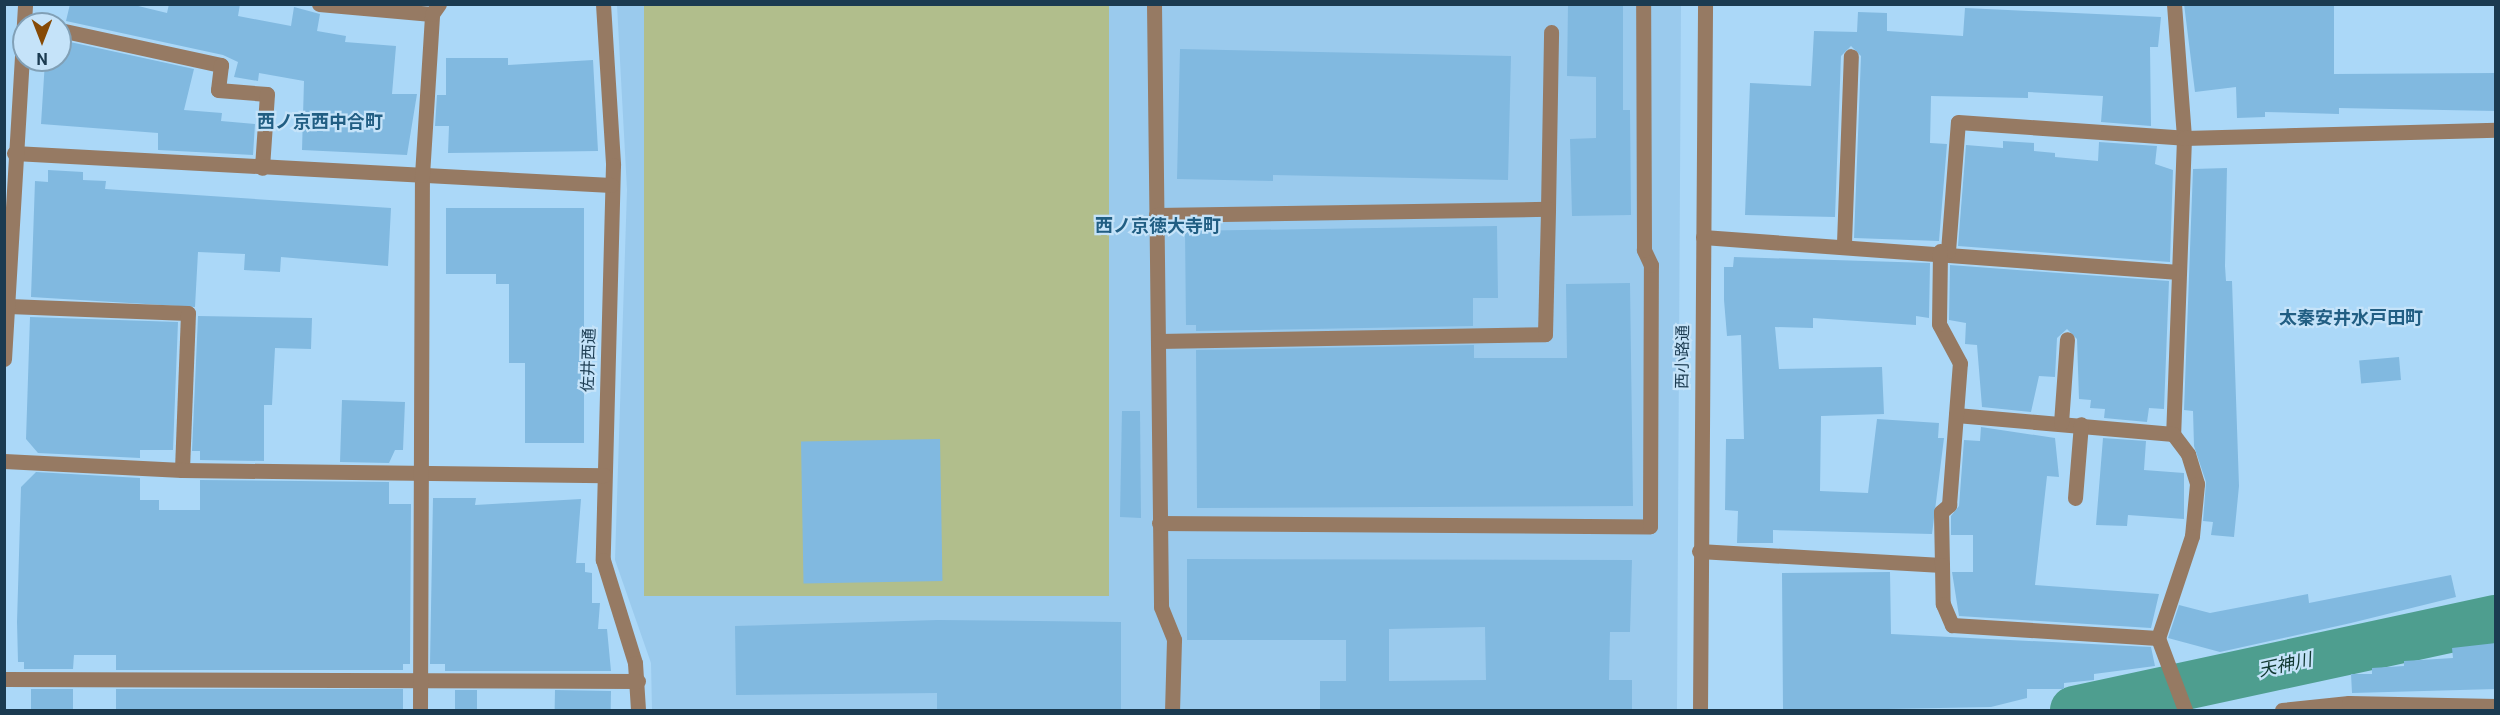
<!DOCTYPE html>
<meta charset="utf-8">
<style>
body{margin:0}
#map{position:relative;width:2500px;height:715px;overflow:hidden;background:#abd8f8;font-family:Roboto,"Noto Sans JP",sans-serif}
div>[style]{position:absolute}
.built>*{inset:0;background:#9acaed}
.green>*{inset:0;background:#b1be8c;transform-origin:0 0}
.river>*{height:48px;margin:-24px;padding:0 24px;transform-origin:24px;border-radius:24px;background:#4e9e8f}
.building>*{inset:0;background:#81b9e0;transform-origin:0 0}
.minor>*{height:15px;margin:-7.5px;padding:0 7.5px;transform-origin:7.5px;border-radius:7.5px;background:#967a63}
span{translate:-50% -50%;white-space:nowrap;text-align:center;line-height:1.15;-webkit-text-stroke:4.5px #c5e3f9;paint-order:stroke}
.street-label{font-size:16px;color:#1b3b51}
.neighbourhood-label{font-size:18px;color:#215e83;font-weight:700}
.water-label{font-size:18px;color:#113831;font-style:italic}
.frame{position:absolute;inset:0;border:6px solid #1b3b51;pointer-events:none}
.north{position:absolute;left:12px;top:12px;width:60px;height:60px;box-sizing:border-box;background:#c5e3f9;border:2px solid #81a0b6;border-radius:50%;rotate:180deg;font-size:16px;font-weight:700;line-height:24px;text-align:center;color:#1b3b51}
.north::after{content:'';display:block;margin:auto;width:21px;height:27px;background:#864a06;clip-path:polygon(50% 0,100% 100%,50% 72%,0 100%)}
</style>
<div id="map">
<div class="built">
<i style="clip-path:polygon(617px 5px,1681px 5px,1677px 710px,652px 710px,651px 663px,615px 560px,627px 190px)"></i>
</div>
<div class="green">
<i style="left:644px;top:5px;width:465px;height:591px"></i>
</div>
<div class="river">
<i style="left:2074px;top:710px;width:432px;rotate:-12.2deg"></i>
</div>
<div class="building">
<i style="clip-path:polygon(70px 4px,130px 4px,167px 13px,169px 4px,240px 4px,238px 16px,291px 26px,294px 7px,320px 14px,317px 31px,346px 36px,345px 42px,396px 46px,392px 94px,417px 94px,407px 155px,302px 150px,304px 81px,259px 73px,258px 81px,234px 77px,238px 62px,223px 55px,66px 21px)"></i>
<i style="clip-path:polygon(1568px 4px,1623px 4px,1623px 110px,1630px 110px,1631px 215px,1572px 216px,1570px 139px,1596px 138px,1596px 77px,1567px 76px)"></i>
<i style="clip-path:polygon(2184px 4px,2334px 4px,2334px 74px,2496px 73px,2496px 111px,2339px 108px,2339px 114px,2265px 112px,2265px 117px,2237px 118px,2236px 87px,2195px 92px)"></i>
<i style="clip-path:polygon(1965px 8px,2161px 17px,2158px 47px,2150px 47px,2151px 126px,2101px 122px,2103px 96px,2028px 92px,2028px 98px,1931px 96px,1930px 143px,1947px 144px,1939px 241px,1854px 238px,1861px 56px,1851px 46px,1841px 56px,1835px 217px,1745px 215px,1750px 83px,1811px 86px,1814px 31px,1857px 32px,1858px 12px,1887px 13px,1887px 31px,1963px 36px)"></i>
<i style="clip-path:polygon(61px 40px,194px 69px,184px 110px,222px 113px,221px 121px,255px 124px,253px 155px,158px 150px,158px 133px,41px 124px,45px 61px,60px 60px)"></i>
<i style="clip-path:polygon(1180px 49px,1511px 56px,1508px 180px,1273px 175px,1273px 181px,1177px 179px)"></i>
<i style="clip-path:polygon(446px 58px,508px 58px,508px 65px,593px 60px,598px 151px,448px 153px,449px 126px,435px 126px,437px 95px,446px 95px)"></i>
<i style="clip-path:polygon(2003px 141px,2034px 143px,2034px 151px,2055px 153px,2055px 157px,2098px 161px,2099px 142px,2157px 146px,2155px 164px,2173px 170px,2170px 262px,1958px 246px,1966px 145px,2003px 148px)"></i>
<i style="clip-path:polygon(2227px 168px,2225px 266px,2226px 281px,2232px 281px,2239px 486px,2234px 537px,2211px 535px,2213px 522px,2203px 521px,2206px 482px,2194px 446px,2193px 411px,2184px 410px,2193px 169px)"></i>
<i style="clip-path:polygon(48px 170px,83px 172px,83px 180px,106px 181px,105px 189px,391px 208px,388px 266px,281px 257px,280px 272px,244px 270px,245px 254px,198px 252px,195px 307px,31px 297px,35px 181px,48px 182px)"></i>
<i style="clip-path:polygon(446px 208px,584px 208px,584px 443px,525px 443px,525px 363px,509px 363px,509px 284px,496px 284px,496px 274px,446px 274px)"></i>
<i style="clip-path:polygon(1497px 226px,1498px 298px,1473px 298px,1473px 326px,1196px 331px,1196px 325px,1186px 325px,1185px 231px)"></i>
<i style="clip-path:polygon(1734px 257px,1930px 263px,1929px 318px,1916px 316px,1916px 325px,1813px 318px,1813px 328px,1775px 327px,1779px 369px,1882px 367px,1884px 414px,1821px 416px,1820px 491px,1868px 493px,1877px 419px,1939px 423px,1938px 438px,1944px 438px,1932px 534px,1773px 530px,1773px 543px,1737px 543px,1738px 511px,1725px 510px,1726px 439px,1744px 439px,1741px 335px,1727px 336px,1724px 300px,1724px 267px,1733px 267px)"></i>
<i style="clip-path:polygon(1950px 265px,2169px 281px,2164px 409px,2149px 408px,2147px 422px,2104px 418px,2105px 409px,2090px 408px,2091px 400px,2079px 399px,2077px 339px,2067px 329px,2057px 338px,2055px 377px,2039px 376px,2031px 412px,1982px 407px,1977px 345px,1965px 344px,1966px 323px,1949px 320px)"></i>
<i style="clip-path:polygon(1630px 283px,1633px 506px,1197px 508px,1196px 350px,1474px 345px,1474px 358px,1567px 358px,1566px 284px)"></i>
<i style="clip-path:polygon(198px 316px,312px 318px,311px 349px,275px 348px,272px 405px,264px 405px,264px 461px,200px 460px,200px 451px,192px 451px)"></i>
<i style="clip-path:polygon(30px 317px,178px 322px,173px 450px,140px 450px,140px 458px,38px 453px,26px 439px)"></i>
<i style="left:2399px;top:357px;width:23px;height:40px;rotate:85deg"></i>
<i style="clip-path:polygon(342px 400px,405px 402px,403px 450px,395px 450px,389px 463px,340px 462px)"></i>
<i style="clip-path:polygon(1122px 411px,1140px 411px,1141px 518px,1120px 517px)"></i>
<i style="clip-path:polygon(1981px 427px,2055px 438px,2059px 477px,2047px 476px,2035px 585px,2159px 594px,2151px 628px,1959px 616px,1952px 572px,1973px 572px,1973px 535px,1951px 535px,1951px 516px,1959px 506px,1964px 440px,1980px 441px)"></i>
<i style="clip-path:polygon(2103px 438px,2146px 441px,2144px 470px,2184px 473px,2184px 519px,2128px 515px,2127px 526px,2096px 525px)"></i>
<i style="left:940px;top:439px;width:142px;height:139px;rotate:89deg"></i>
<i style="clip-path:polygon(36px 472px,140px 478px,140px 500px,159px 500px,159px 510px,200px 510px,200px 480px,389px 482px,389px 504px,411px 504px,410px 664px,403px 664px,403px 670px,116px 670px,116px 655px,74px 655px,73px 669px,24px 669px,24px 662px,18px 662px,17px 622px,21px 487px)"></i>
<i style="clip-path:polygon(433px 498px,476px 498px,475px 505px,581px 499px,576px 563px,585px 563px,585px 572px,592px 573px,592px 603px,600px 603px,598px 629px,607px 629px,611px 671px,445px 671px,445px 664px,430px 664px)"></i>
<i style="clip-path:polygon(evenodd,1187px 559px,1632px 560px,1630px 632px,1610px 632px,1609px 680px,1632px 680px,1632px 711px,1320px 711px,1320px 681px,1346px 681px,1346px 640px,1187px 640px,1187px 559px,1485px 627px,1486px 680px,1389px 681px,1389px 629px,1485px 627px)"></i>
<i style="clip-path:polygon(1890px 572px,1891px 634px,2151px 647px,2155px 666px,2094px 674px,2094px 680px,2064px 683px,2064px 689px,2027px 689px,2027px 698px,1991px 707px,1783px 711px,1782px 573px)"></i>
<i style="clip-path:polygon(2451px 575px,2456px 597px,2351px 623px,2220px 652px,2168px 638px,2179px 605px,2210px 613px,2308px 594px,2309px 603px)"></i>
<i style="clip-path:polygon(938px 620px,1121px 622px,1121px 711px,937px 711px,937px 693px,736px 695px,735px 626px)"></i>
<i style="clip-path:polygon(2496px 643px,2496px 689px,2352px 693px,2351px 674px,2372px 674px,2372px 668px,2404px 666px,2404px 661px,2453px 658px,2452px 648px)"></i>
<i style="left:31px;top:689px;width:42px;height:22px"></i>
<i style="left:116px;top:689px;width:287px;height:22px"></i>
<i style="left:455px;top:690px;width:22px;height:21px"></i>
<i style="left:555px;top:690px;width:56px;height:21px;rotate:1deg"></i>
</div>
<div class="minor">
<i style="left:319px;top:4px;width:113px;rotate:5.1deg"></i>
<i style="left:603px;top:4px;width:161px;rotate:86.4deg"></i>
<i style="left:613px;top:165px;width:395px;rotate:91.5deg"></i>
<i style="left:603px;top:560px;width:108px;rotate:72.7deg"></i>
<i style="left:635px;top:663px;width:47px;rotate:86.3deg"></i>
<i style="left:1154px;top:4px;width:603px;rotate:89.33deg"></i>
<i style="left:1161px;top:607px;width:35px;rotate:68deg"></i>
<i style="left:1174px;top:640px;width:70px;rotate:91.6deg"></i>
<i style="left:2174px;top:4px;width:134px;rotate:85.7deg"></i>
<i style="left:2184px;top:138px;width:296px;rotate:92.1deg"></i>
<i style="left:2173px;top:434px;width:25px;rotate:53deg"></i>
<i style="left:2188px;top:454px;width:31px;rotate:73deg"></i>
<i style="left:2197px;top:484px;width:52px;rotate:95.5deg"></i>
<i style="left:2192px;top:536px;width:108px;rotate:108.4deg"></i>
<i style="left:2158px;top:638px;width:77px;rotate:69.4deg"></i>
<i style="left:60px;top:30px;width:165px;rotate:12.3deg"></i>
<i style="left:221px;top:65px;width:25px;rotate:97deg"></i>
<i style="left:218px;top:90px;width:49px;rotate:4.7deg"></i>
<i style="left:267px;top:94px;width:74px;rotate:93.9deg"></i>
<i style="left:14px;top:153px;width:598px;rotate:3.07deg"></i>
<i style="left:1156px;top:215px;width:392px;rotate:-0.9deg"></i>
<i style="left:1548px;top:209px;width:177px;rotate:-89deg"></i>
<i style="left:1703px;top:237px;width:477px;rotate:4.2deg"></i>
<i style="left:1844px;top:243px;width:187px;rotate:-87.9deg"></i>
<i style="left:1948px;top:251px;width:129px;rotate:-85.6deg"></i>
<i style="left:1958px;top:122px;width:227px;rotate:4deg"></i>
<i style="left:2184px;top:138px;width:312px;rotate:-1.5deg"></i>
<i style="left:8px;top:306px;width:180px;rotate:2.2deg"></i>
<i style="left:188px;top:313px;width:157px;rotate:92.2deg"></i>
<i style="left:1158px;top:341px;width:387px;rotate:-1deg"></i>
<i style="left:1545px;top:334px;width:125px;rotate:-88.6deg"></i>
<i style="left:4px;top:359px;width:356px;rotate:-86.6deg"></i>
<i style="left:1956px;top:415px;width:218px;rotate:5deg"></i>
<i style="left:2061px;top:423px;width:84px;rotate:-85.9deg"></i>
<i style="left:4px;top:461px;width:178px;rotate:2.9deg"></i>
<i style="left:182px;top:470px;width:422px;rotate:0.7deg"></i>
<i style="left:2075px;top:498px;width:74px;rotate:-85.4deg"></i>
<i style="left:1159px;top:523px;width:491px;rotate:0.4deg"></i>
<i style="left:1650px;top:526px;width:261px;rotate:-89.8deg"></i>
<i style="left:1651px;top:265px;width:17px;rotate:-115deg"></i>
<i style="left:1644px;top:250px;width:246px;rotate:-90.2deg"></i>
<i style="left:1699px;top:551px;width:243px;rotate:3.3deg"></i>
<i style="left:1942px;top:565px;width:53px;rotate:-91.1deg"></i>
<i style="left:1941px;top:512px;width:11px;rotate:-41deg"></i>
<i style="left:1949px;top:505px;width:142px;rotate:-85.6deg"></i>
<i style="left:1960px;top:363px;width:44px;rotate:-118.3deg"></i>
<i style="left:1939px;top:324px;width:73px;rotate:-89.2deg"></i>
<i style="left:1942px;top:565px;width:39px;rotate:89deg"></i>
<i style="left:1943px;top:604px;width:23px;rotate:67deg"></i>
<i style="left:1952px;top:625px;width:206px;rotate:3.6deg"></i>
<i style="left:4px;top:679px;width:634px;rotate:0.18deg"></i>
<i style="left:420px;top:710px;width:535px;rotate:-89.79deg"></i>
<i style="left:422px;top:175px;width:161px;rotate:-86.4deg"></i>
<i style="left:432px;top:14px;width:12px;rotate:-55deg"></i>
<i style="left:1700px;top:710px;width:706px;rotate:-89.59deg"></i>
<i style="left:2282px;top:710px;width:67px;rotate:-6deg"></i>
<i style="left:2349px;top:703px;width:147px;rotate:1.2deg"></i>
</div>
<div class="street-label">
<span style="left:1683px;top:357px;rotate:-89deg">西小路通</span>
<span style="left:589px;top:360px;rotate:-88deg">佐井西通</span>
</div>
<div class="neighbourhood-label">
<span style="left:320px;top:122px">西ノ京西中合町</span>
<span style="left:1158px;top:226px">西ノ京徳大寺町</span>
<span style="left:2351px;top:318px">太秦安井水戸田町</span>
</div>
<div class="water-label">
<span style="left:2285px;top:665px;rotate:-12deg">天神川</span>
</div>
<div class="frame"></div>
<div class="north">N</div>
</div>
